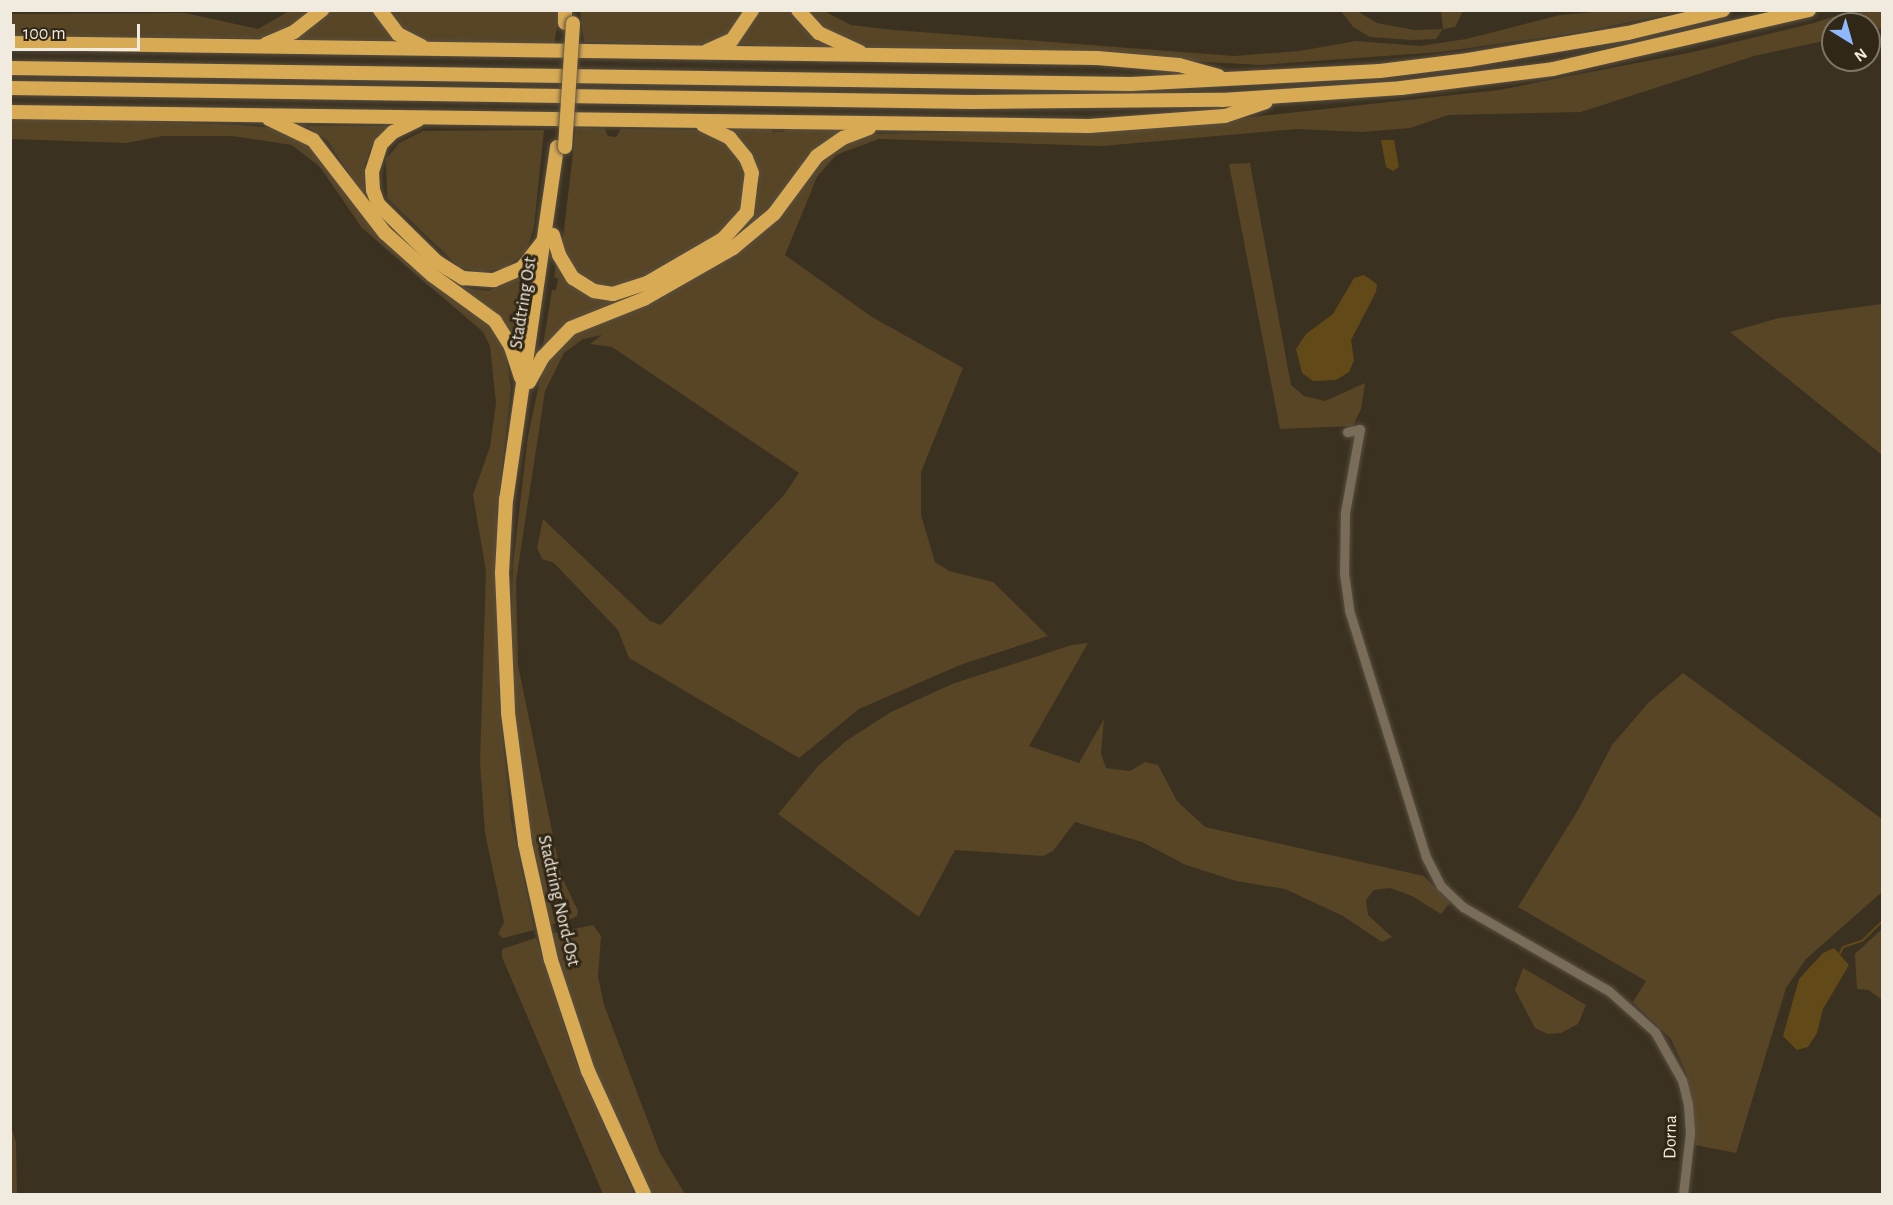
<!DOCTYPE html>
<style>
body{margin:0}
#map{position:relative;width:1893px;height:1205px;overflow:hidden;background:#3b3120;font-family:"Alegreya Sans",sans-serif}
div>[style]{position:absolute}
.green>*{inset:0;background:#574526}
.water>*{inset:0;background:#624918}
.stream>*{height:2px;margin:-1px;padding:0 1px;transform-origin:1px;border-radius:1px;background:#624918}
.roads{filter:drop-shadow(0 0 2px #584f41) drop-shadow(0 0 2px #584f41)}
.minor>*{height:9px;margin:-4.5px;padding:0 4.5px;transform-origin:4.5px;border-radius:4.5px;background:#796d5a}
.highway>*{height:14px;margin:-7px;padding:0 7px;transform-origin:7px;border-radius:7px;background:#d8aa54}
.bridges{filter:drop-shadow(0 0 2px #584f41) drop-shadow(0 0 2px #584f41)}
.highway-bridge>*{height:14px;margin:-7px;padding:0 7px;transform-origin:7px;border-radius:7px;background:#d8aa54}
span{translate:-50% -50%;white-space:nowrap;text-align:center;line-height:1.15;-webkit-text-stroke:6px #312717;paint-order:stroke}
.street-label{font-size:18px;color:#f0eadf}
.frame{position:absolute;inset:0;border:12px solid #f0eadf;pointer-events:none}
.north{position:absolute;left:1821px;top:12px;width:60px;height:60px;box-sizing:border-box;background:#312717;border:2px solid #7d7567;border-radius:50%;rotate:143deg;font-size:16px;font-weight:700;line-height:24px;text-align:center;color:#f0eadf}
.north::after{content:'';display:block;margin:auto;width:21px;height:27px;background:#90b8fd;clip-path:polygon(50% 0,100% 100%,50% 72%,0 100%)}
.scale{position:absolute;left:12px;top:24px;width:128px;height:27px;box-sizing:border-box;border:3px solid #f0eadf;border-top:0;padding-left:8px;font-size:18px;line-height:21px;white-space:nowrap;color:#f0eadf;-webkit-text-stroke:4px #312717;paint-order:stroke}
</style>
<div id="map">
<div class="green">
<i style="clip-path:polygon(376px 10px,403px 44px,284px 42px,328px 11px)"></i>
<i style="clip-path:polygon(757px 10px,793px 11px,834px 47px,831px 51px,757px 51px,757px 45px,737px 44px,728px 47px,743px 36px)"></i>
<i style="clip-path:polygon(1617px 10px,1684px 11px,1575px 33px,1440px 52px,1261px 65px,989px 50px,874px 48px,856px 45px,824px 30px,804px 11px,824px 11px,851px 25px,894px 30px,1234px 56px,1299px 51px,1356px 41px,1420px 46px,1466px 39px,1560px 15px)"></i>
<i style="clip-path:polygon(289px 11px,316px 11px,281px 34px,261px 38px,11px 39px,11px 14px,185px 13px,258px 29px)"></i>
<i style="clip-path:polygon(384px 11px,558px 11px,558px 23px,554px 44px,449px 44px,426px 42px,405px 34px)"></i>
<i style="clip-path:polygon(580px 11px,748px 11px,726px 38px,706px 45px,584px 42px)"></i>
<i style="clip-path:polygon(1341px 11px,1357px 11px,1377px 23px,1414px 30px,1443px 29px,1441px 11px,1463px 11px,1455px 27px,1443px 29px,1436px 39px,1412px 40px,1370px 37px,1353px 27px)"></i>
<i style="clip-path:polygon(1851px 11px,1882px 11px,1882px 28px,1869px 31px,1869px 24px,1833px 24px,1833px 39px,1754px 56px,1581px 112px,1448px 115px,1410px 128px,1362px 132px,1297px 129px,1102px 146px,879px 139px,836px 155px,817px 177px,785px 255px,872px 317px,963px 368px,921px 472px,921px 515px,935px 562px,949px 571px,993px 582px,1048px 636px,960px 665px,859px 709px,799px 758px,629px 658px,618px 630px,554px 563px,542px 559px,537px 548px,543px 519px,650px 621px,661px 625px,784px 495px,799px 473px,612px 347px,590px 344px,602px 335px,583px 339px,564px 353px,545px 391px,516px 581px,518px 665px,561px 875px,578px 911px,577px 916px,569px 920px,547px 926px,518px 766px,511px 652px,513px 564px,528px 436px,541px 375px,560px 345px,577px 331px,728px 256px,825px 155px,869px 134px,1140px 129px,1499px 90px,1693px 52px,1814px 23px)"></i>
<i style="clip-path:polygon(10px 116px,240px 125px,274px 128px,294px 136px,322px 157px,371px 227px,414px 267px,495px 330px,505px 349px,511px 388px,497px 509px,499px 706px,511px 820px,534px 930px,503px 938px,498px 934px,504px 922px,485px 833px,480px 762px,486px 571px,473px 495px,490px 447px,496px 403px,490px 346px,483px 332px,362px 228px,320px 167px,292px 145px,232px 136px,163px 136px,126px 143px,11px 139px)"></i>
<i style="clip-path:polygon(307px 126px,389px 126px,370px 148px,364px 167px,364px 195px,327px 140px)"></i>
<i style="clip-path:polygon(576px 127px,605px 129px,608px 136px,616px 137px,621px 129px,702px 130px,717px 136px,736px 152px,746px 171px,742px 212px,723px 233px,635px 283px,618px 289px,598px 287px,572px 269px,562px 247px)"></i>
<i style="clip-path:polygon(729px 127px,771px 128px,773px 132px,784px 132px,785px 128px,852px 129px,749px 231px,542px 351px,552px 290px,556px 290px,558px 279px,554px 277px,557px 260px,601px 297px,720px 245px,738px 232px,755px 205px,759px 183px,754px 163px,727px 131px)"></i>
<i style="clip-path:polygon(544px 130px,534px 227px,527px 250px,506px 268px,480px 272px,459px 267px,387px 198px,386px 159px,399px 143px,423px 131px)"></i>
<i style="clip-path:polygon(1250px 163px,1291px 385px,1304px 396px,1325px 401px,1365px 383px,1361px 409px,1353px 426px,1280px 429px,1229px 164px)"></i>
<i style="clip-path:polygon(529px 271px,518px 356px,506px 328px,464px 288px,489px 291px)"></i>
<i style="clip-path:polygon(1882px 304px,1882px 455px,1730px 332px,1779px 318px)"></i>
<i style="clip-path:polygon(1088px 643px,1029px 746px,1079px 763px,1104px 719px,1101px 754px,1106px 768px,1130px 771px,1145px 762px,1158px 765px,1177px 801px,1205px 827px,1424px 876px,1450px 903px,1441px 914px,1412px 896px,1390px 888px,1374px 890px,1366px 900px,1368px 915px,1392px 937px,1382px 942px,1343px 916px,1285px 889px,1236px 881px,1186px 865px,1142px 842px,1075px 822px,1053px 851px,1043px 856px,955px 850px,919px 917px,778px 814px,818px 766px,846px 741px,891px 712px,952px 684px,1072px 645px)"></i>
<i style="clip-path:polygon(1683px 673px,1882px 819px,1882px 892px,1806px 959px,1786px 988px,1736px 1153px,1695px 1145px,1687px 1075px,1671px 1039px,1633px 1002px,1646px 981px,1518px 907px,1578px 810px,1612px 745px,1648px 703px)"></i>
<i style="clip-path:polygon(593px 925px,601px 936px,598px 977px,604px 1005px,660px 1153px,685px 1194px,651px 1194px,589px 1058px,550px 934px)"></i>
<i style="clip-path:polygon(1882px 929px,1882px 1000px,1869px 990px,1857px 989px,1855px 954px)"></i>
<i style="clip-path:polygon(536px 938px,576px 1063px,634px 1194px,603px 1194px,502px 957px,502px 949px)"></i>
<i style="clip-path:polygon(1523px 968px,1586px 1005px,1578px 1024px,1561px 1033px,1548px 1034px,1535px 1028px,1515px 990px)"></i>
<i style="clip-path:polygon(10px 1124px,16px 1142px,17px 1194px,11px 1194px)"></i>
</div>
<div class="water">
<i style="clip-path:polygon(1381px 140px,1394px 140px,1399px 167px,1393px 171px,1386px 167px)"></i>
<i style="clip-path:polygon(1364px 275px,1377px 284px,1376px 292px,1351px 340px,1354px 360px,1349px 372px,1336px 380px,1313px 381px,1302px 373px,1296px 349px,1306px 334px,1333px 314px,1354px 278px)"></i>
<i style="clip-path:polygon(1834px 948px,1849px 965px,1823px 1009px,1817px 1033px,1808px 1047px,1797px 1050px,1783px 1036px,1799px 979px,1823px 953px)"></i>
</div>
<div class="stream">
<i style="left:1840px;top:953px;width:7px;rotate:-63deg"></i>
<i style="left:1843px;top:947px;width:20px;rotate:-18deg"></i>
<i style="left:1862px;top:941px;width:28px;rotate:-44deg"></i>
</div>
<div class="roads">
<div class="minor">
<i style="left:1347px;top:432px;width:13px;rotate:-13deg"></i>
<i style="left:1360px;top:429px;width:84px;rotate:100.2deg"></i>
<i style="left:1345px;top:512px;width:61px;rotate:90.9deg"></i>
<i style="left:1344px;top:573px;width:37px;rotate:82deg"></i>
<i style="left:1349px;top:610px;width:259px;rotate:72.7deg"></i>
<i style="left:1426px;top:857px;width:33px;rotate:63deg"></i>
<i style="left:1441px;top:886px;width:30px;rotate:44deg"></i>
<i style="left:1463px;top:907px;width:168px;rotate:29.9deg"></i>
<i style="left:1609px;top:991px;width:62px;rotate:41.7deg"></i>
<i style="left:1655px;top:1032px;width:55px;rotate:60.6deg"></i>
<i style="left:1682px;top:1080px;width:25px;rotate:76deg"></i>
<i style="left:1688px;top:1104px;width:29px;rotate:86deg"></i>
<i style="left:1690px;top:1133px;width:61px;rotate:96.5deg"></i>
</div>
<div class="highway">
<i style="left:380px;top:10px;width:30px;rotate:53deg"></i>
<i style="left:398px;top:34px;width:27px;rotate:27deg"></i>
<i style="left:798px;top:10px;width:31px;rotate:48deg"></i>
<i style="left:819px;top:33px;width:45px;rotate:24.9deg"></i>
<i style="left:565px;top:23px;width:13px;rotate:-90deg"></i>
<i style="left:10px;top:43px;width:1087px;rotate:0.79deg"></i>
<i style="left:1097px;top:58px;width:82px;rotate:4.9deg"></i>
<i style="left:1179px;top:65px;width:41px;rotate:15.4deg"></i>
<i style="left:266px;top:44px;width:30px;rotate:-23deg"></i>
<i style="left:294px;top:32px;width:36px;rotate:-38deg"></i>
<i style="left:707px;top:51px;width:27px;rotate:-24deg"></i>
<i style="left:732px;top:40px;width:36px;rotate:-56deg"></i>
<i style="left:10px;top:68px;width:1121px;rotate:0.82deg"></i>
<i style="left:1131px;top:84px;width:249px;rotate:-3deg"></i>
<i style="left:1380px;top:71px;width:89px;rotate:-7.1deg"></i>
<i style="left:1468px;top:60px;width:162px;rotate:-9.6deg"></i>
<i style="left:1628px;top:33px;width:98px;rotate:-13.6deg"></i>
<i style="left:10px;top:88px;width:962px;rotate:0.83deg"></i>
<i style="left:972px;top:102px;width:250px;rotate:-0.5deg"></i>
<i style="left:1222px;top:100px;width:179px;rotate:-3.8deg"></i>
<i style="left:1401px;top:88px;width:153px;rotate:-7.1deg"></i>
<i style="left:1553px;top:69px;width:263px;rotate:-13deg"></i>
<i style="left:10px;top:112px;width:1079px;rotate:0.74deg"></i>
<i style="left:1089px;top:126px;width:136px;rotate:-4.2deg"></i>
<i style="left:1225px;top:116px;width:43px;rotate:-18.9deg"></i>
<i style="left:269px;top:119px;width:49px;rotate:25.5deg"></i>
<i style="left:313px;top:140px;width:118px;rotate:52.3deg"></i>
<i style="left:385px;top:233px;width:63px;rotate:41.8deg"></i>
<i style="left:432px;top:275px;width:78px;rotate:36.1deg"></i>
<i style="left:495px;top:321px;width:31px;rotate:58deg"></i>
<i style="left:511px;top:347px;width:32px;rotate:72deg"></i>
<i style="left:418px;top:120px;width:28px;rotate:154deg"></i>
<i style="left:393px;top:132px;width:17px;rotate:135deg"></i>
<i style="left:381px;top:144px;width:29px;rotate:108deg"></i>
<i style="left:372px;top:172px;width:18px;rotate:87deg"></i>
<i style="left:373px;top:190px;width:15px;rotate:70deg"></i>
<i style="left:378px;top:204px;width:83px;rotate:44.5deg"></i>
<i style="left:437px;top:262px;width:31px;rotate:32deg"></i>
<i style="left:463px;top:278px;width:31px;rotate:4deg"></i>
<i style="left:494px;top:280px;width:30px;rotate:-23deg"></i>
<i style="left:522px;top:268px;width:34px;rotate:-52deg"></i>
<i style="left:557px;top:147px;width:356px;rotate:98.2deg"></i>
<i style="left:506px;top:499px;width:74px;rotate:93.1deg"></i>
<i style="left:502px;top:573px;width:140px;rotate:87.5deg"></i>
<i style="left:508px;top:713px;width:132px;rotate:82.6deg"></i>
<i style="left:525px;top:844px;width:119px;rotate:77.4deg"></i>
<i style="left:551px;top:960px;width:117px;rotate:71.6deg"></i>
<i style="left:588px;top:1071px;width:135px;rotate:65.5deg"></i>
<i style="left:553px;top:235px;width:21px;rotate:73deg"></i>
<i style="left:559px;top:255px;width:27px;rotate:59deg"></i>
<i style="left:573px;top:278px;width:25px;rotate:32deg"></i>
<i style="left:594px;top:291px;width:19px;rotate:9deg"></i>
<i style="left:613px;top:294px;width:36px;rotate:-18deg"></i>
<i style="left:647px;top:283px;width:88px;rotate:-30.1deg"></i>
<i style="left:723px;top:239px;width:36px;rotate:-48deg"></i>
<i style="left:747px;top:212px;width:39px;rotate:-83deg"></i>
<i style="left:752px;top:173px;width:16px;rotate:-112deg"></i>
<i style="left:746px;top:158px;width:26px;rotate:-129deg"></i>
<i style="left:730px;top:138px;width:30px;rotate:-154deg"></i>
<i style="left:529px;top:382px;width:29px;rotate:-61deg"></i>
<i style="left:543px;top:357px;width:40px;rotate:-46deg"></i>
<i style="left:571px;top:328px;width:79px;rotate:-21.7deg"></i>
<i style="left:644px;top:299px;width:103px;rotate:-29.8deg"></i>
<i style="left:733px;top:248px;width:53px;rotate:-39.7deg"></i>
<i style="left:774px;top:214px;width:72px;rotate:-53.4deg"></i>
<i style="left:817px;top:156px;width:32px;rotate:-35deg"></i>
<i style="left:843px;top:138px;width:28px;rotate:-21deg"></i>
</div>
</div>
<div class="bridges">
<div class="highway-bridge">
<i style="left:565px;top:147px;width:124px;rotate:-86.3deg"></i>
</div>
</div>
<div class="street-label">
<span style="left:524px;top:303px;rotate:-81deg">Stadtring Ost</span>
<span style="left:558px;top:901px;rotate:77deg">Stadtring Nord-Ost</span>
<span style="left:1671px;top:1137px;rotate:-89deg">Dorna</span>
</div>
<div class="frame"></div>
<div class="north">N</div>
<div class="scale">100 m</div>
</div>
